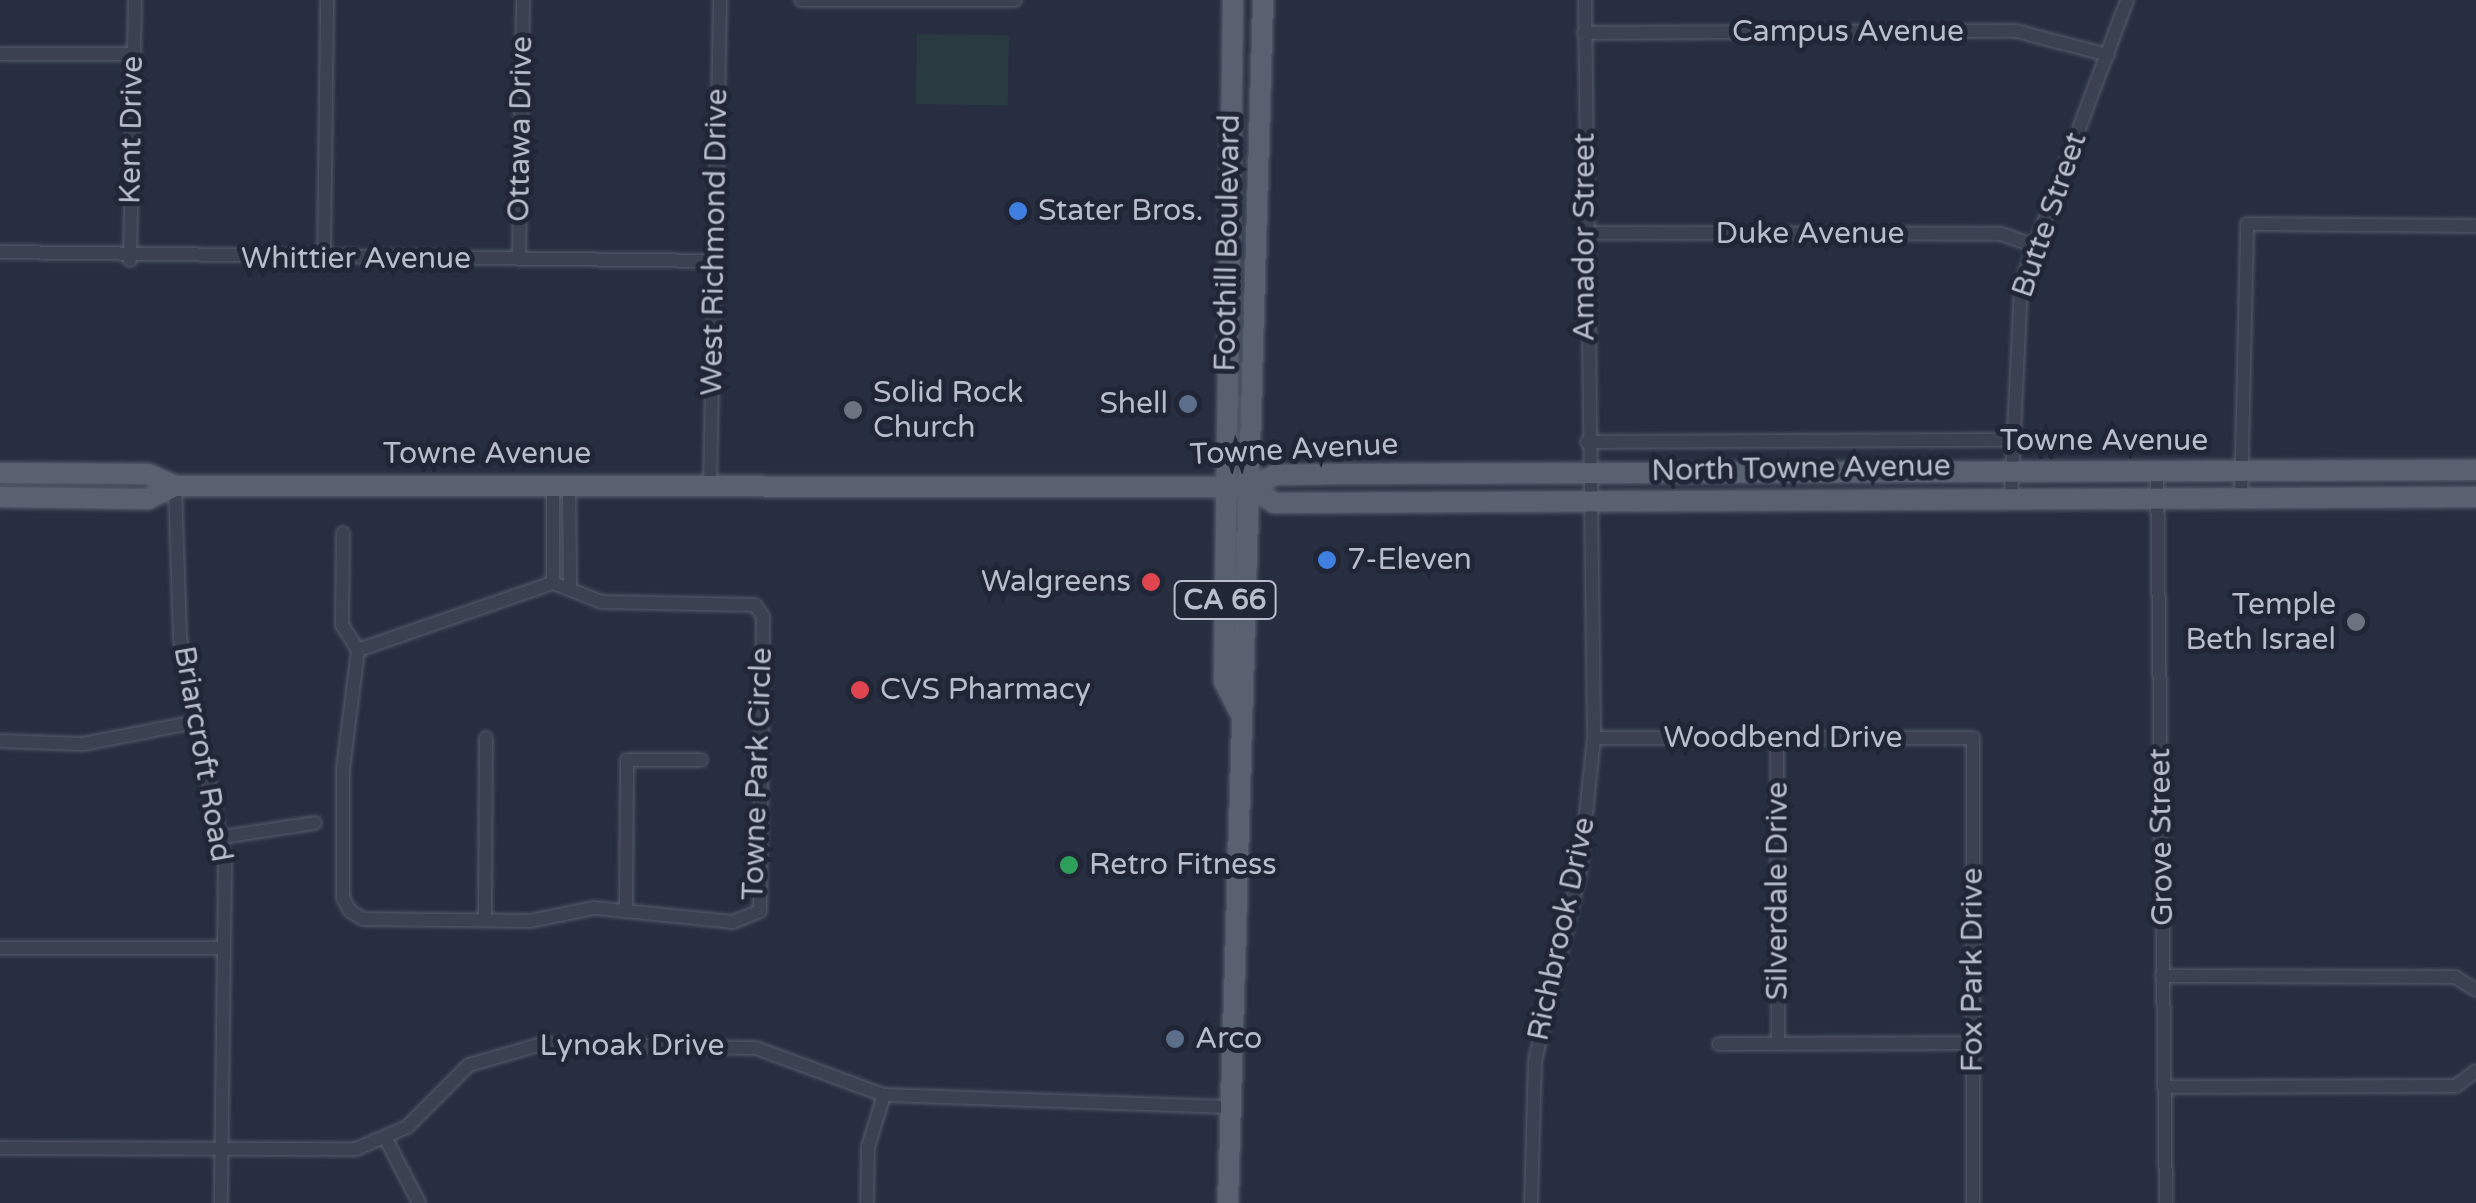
<!DOCTYPE html>
<style>
body{margin:0}
#map{position:relative;width:2476px;height:1203px;overflow:hidden;background:#272e40;font-family:"Varela Round",sans-serif}
div>[style]{position:absolute}
.green>*{inset:0;background:#293b41;transform-origin:0 0}
.roads{filter:drop-shadow(0 0 2px #565c6b) drop-shadow(0 0 2px #565c6b)}
.minor>*{height:12px;margin:-6px;padding:0 6px;transform-origin:6px;border-radius:6px;background:#3b4150}
.primary>*{height:20px;margin:-10px;padding:0 10px;transform-origin:10px;border-radius:10px;background:#596070}
.dots>*{width:28px;height:28px;translate:-50% -50%;box-sizing:border-box;border:5px solid #202636;border-radius:50%}
span{translate:-50% -50%;white-space:nowrap;text-align:center;line-height:1.15;-webkit-text-stroke:10px #202636;paint-order:stroke}
.shield-label span{padding:2px 8px;background:#202636;border:2px solid;border-radius:8px;-webkit-text-stroke-width:0}
.shield-label{font-size:28px;color:#b8bccb;font-weight:700}
.street-label{font-size:30px;color:#b8bccb}
.poi-label{font-size:30px;color:#b8bccb}
.left{translate:0 -50%;text-align:left}
.right{translate:-100% -50%;text-align:right}
</style>
<div id="map">
<div class="green">
<i style="left:917px;top:34px;width:92px;height:70px;rotate:1deg"></i>
</div>
<div class="roads">
<div class="minor">
<i style="left:801px;top:0;width:214px"></i>
<i style="left:1584px;top:33px;width:432px;rotate:-0.3deg"></i>
<i style="left:2016px;top:31px;width:95px;rotate:14.6deg"></i>
<i style="left:0;top:54px;width:134px"></i>
<i style="left:1585px;top:233px;width:416px;rotate:0.1deg"></i>
<i style="left:2001px;top:234px;width:34px;rotate:19deg"></i>
<i style="left:0;top:252px;width:713px;rotate:0.72deg"></i>
<i style="left:324px;top:259px;width:259px;rotate:-89.3deg"></i>
<i style="left:519px;top:259px;width:259px;rotate:-89.1deg"></i>
<i style="left:130px;top:260px;width:260px;rotate:-88.9deg"></i>
<i style="left:1587px;top:442px;width:424px;rotate:-0.3deg"></i>
<i style="left:2157px;top:471px;width:732px;rotate:89.3deg"></i>
<i style="left:553px;top:484px;width:99px;rotate:90deg"></i>
<i style="left:569px;top:484px;width:101px;rotate:89.4deg"></i>
<i style="left:710px;top:485px;width:485px;rotate:-88.8deg"></i>
<i style="left:175px;top:486px;width:152px;rotate:88.1deg"></i>
<i style="left:180px;top:638px;width:230px;rotate:78.7deg"></i>
<i style="left:225px;top:864px;width:339px;rotate:90.7deg"></i>
<i style="left:2011px;top:497px;width:213px;rotate:-87.3deg"></i>
<i style="left:2021px;top:284px;width:303px;rotate:-69.5deg"></i>
<i style="left:2241px;top:497px;width:273px;rotate:-88.7deg"></i>
<i style="left:2247px;top:224px;width:229px;rotate:0.5deg"></i>
<i style="left:343px;top:533px;width:92px;rotate:90.6deg"></i>
<i style="left:342px;top:625px;width:30px;rotate:57deg"></i>
<i style="left:553px;top:583px;width:53px;rotate:21.2deg"></i>
<i style="left:602px;top:602px;width:153px;rotate:1.1deg"></i>
<i style="left:755px;top:605px;width:14px;rotate:56deg"></i>
<i style="left:763px;top:617px;width:294px;rotate:90.6deg"></i>
<i style="left:760px;top:911px;width:29px;rotate:158deg"></i>
<i style="left:733px;top:922px;width:140px;rotate:-174.2deg"></i>
<i style="left:594px;top:908px;width:65px;rotate:168.5deg"></i>
<i style="left:530px;top:921px;width:167px;rotate:-179.3deg"></i>
<i style="left:363px;top:919px;width:15px;rotate:-148deg"></i>
<i style="left:350px;top:911px;width:15px;rotate:-118deg"></i>
<i style="left:343px;top:898px;width:129px;rotate:-90deg"></i>
<i style="left:343px;top:769px;width:120px;rotate:-82.8deg"></i>
<i style="left:358px;top:650px;width:206px;rotate:-19deg"></i>
<i style="left:1594px;top:738px;width:379px"></i>
<i style="left:1973px;top:738px;width:465px;rotate:90deg"></i>
<i style="left:1777px;top:739px;width:305px;rotate:89.8deg"></i>
<i style="left:0;top:741px;width:83px;rotate:2.1deg"></i>
<i style="left:83px;top:744px;width:114px;rotate:-11.1deg"></i>
<i style="left:223px;top:837px;width:93px;rotate:-8.7deg"></i>
<i style="left:626px;top:910px;width:150px;rotate:-89.6deg"></i>
<i style="left:627px;top:760px;width:74px"></i>
<i style="left:485px;top:920px;width:182px;rotate:-89.7deg"></i>
<i style="left:0;top:948px;width:223px"></i>
<i style="left:2162px;top:976px;width:293px;rotate:0.2deg"></i>
<i style="left:2455px;top:977px;width:25px;rotate:32deg"></i>
<i style="left:1719px;top:1044px;width:254px;rotate:-0.2deg"></i>
<i style="left:2164px;top:1087px;width:292px;rotate:-0.2deg"></i>
<i style="left:2456px;top:1086px;width:25px;rotate:-37deg"></i>
<i style="left:386px;top:1139px;width:72px;rotate:62.7deg"></i>
<i style="left:0;top:1148px;width:356px;rotate:0.2deg"></i>
<i style="left:356px;top:1149px;width:56px;rotate:-23.3deg"></i>
<i style="left:407px;top:1127px;width:88px;rotate:-45deg"></i>
<i style="left:469px;top:1065px;width:76px;rotate:-16deg"></i>
<i style="left:542px;top:1044px;width:214px;rotate:1.1deg"></i>
<i style="left:756px;top:1048px;width:136px;rotate:20.2deg"></i>
<i style="left:884px;top:1095px;width:346px;rotate:2deg"></i>
<i style="left:867px;top:1203px;width:56px;rotate:-89deg"></i>
<i style="left:868px;top:1147px;width:54px;rotate:-72.9deg"></i>
<i style="left:1531px;top:1203px;width:142px;rotate:-88.4deg"></i>
<i style="left:1535px;top:1061px;width:195px;rotate:-76.7deg"></i>
<i style="left:1580px;top:871px;width:134px;rotate:-84deg"></i>
<i style="left:1594px;top:738px;width:738px;rotate:-90.7deg"></i>
</div>
<div class="primary">
<i style="left:1233px;top:0;width:681px;rotate:90.76deg"></i>
<i style="left:1224px;top:681px;width:33px;rotate:63deg"></i>
<i style="left:0;top:473px;width:148px;rotate:0.4deg"></i>
<i style="left:148px;top:474px;width:30px;rotate:24deg"></i>
<i style="left:175px;top:486px;width:1077px;rotate:0.05deg"></i>
<i style="left:1252px;top:487px;width:26px;rotate:-28deg"></i>
<i style="left:1275px;top:475px;width:68px;rotate:-0.8deg"></i>
<i style="left:1343px;top:474px;width:1133px;rotate:-0.2deg"></i>
<i style="left:1252px;top:487px;width:27px;rotate:36deg"></i>
<i style="left:1274px;top:503px;width:1202px;rotate:-0.29deg"></i>
<i style="left:0;top:497px;width:148px;rotate:0.8deg"></i>
<i style="left:148px;top:499px;width:30px;rotate:-26deg"></i>
<i style="left:1228px;top:1203px;width:1204px;rotate:-88.33deg"></i>
</div>
</div>
<div class="dots">
<i style="left:1018px;top:211px;background:#3f7fe0"></i>
<i style="left:1188px;top:404px;background:#5c6f8a"></i>
<i style="left:853px;top:410px;background:#6b7280"></i>
<i style="left:1327px;top:560px;background:#3f7fe0"></i>
<i style="left:1151px;top:582px;background:#e0444e"></i>
<i style="left:2356px;top:622px;background:#6b7280"></i>
<i style="left:860px;top:690px;background:#e0444e"></i>
<i style="left:1069px;top:865px;background:#2e9e5b"></i>
<i style="left:1175px;top:1039px;background:#5c6f8a"></i>
</div>
<div class="shield-label">
<span style="left:1225px;top:600px">CA 66</span>
</div>
<div class="street-label">
<span style="left:1848px;top:32px">Campus Avenue</span>
<span style="left:521px;top:129px;rotate:-89deg">Ottawa Drive</span>
<span style="left:132px;top:130px;rotate:-89deg">Kent Drive</span>
<span style="left:2050px;top:215px;rotate:-71deg">Butte Street</span>
<span style="left:1810px;top:234px">Duke Avenue</span>
<span style="left:1585px;top:237px;rotate:-90deg">Amador Street</span>
<span style="left:715px;top:242px;rotate:-89deg">West Richmond Drive</span>
<span style="left:1228px;top:243px;rotate:-89deg">Foothill Boulevard</span>
<span style="left:356px;top:259px">Whittier Avenue</span>
<span style="left:2104px;top:441px">Towne Avenue</span>
<span style="left:1294px;top:450px;rotate:-3deg">Towne Avenue</span>
<span style="left:487px;top:454px">Towne Avenue</span>
<span style="left:1801px;top:469px;rotate:-1deg">North Towne Avenue</span>
<span style="left:1783px;top:738px">Woodbend Drive</span>
<span style="left:202px;top:754px;rotate:80deg">Briarcroft Road</span>
<span style="left:758px;top:774px;rotate:-88deg">Towne Park Circle</span>
<span style="left:2162px;top:837px;rotate:-91deg">Grove Street</span>
<span style="left:1778px;top:891px;rotate:-90deg">Silverdale Drive</span>
<span style="left:1562px;top:929px;rotate:-78deg">Richbrook Drive</span>
<span style="left:1973px;top:970px;rotate:-90deg">Fox Park Drive</span>
<span style="left:632px;top:1046px">Lynoak Drive</span>
</div>
<div class="poi-label">
<span class="left" style="left:1038px;top:211px">Stater Bros.</span>
<span class="left" style="left:873px;top:410px">Solid Rock<br>Church</span>
<span class="right" style="left:1168px;top:404px">Shell</span>
<span class="left" style="left:1347px;top:560px">7-Eleven</span>
<span class="right" style="left:1131px;top:582px">Walgreens</span>
<span class="right" style="left:2336px;top:622px">Temple<br>Beth Israel</span>
<span class="left" style="left:880px;top:690px">CVS Pharmacy</span>
<span class="left" style="left:1089px;top:865px">Retro Fitness</span>
<span class="left" style="left:1195px;top:1039px">Arco</span>
</div>
</div>
